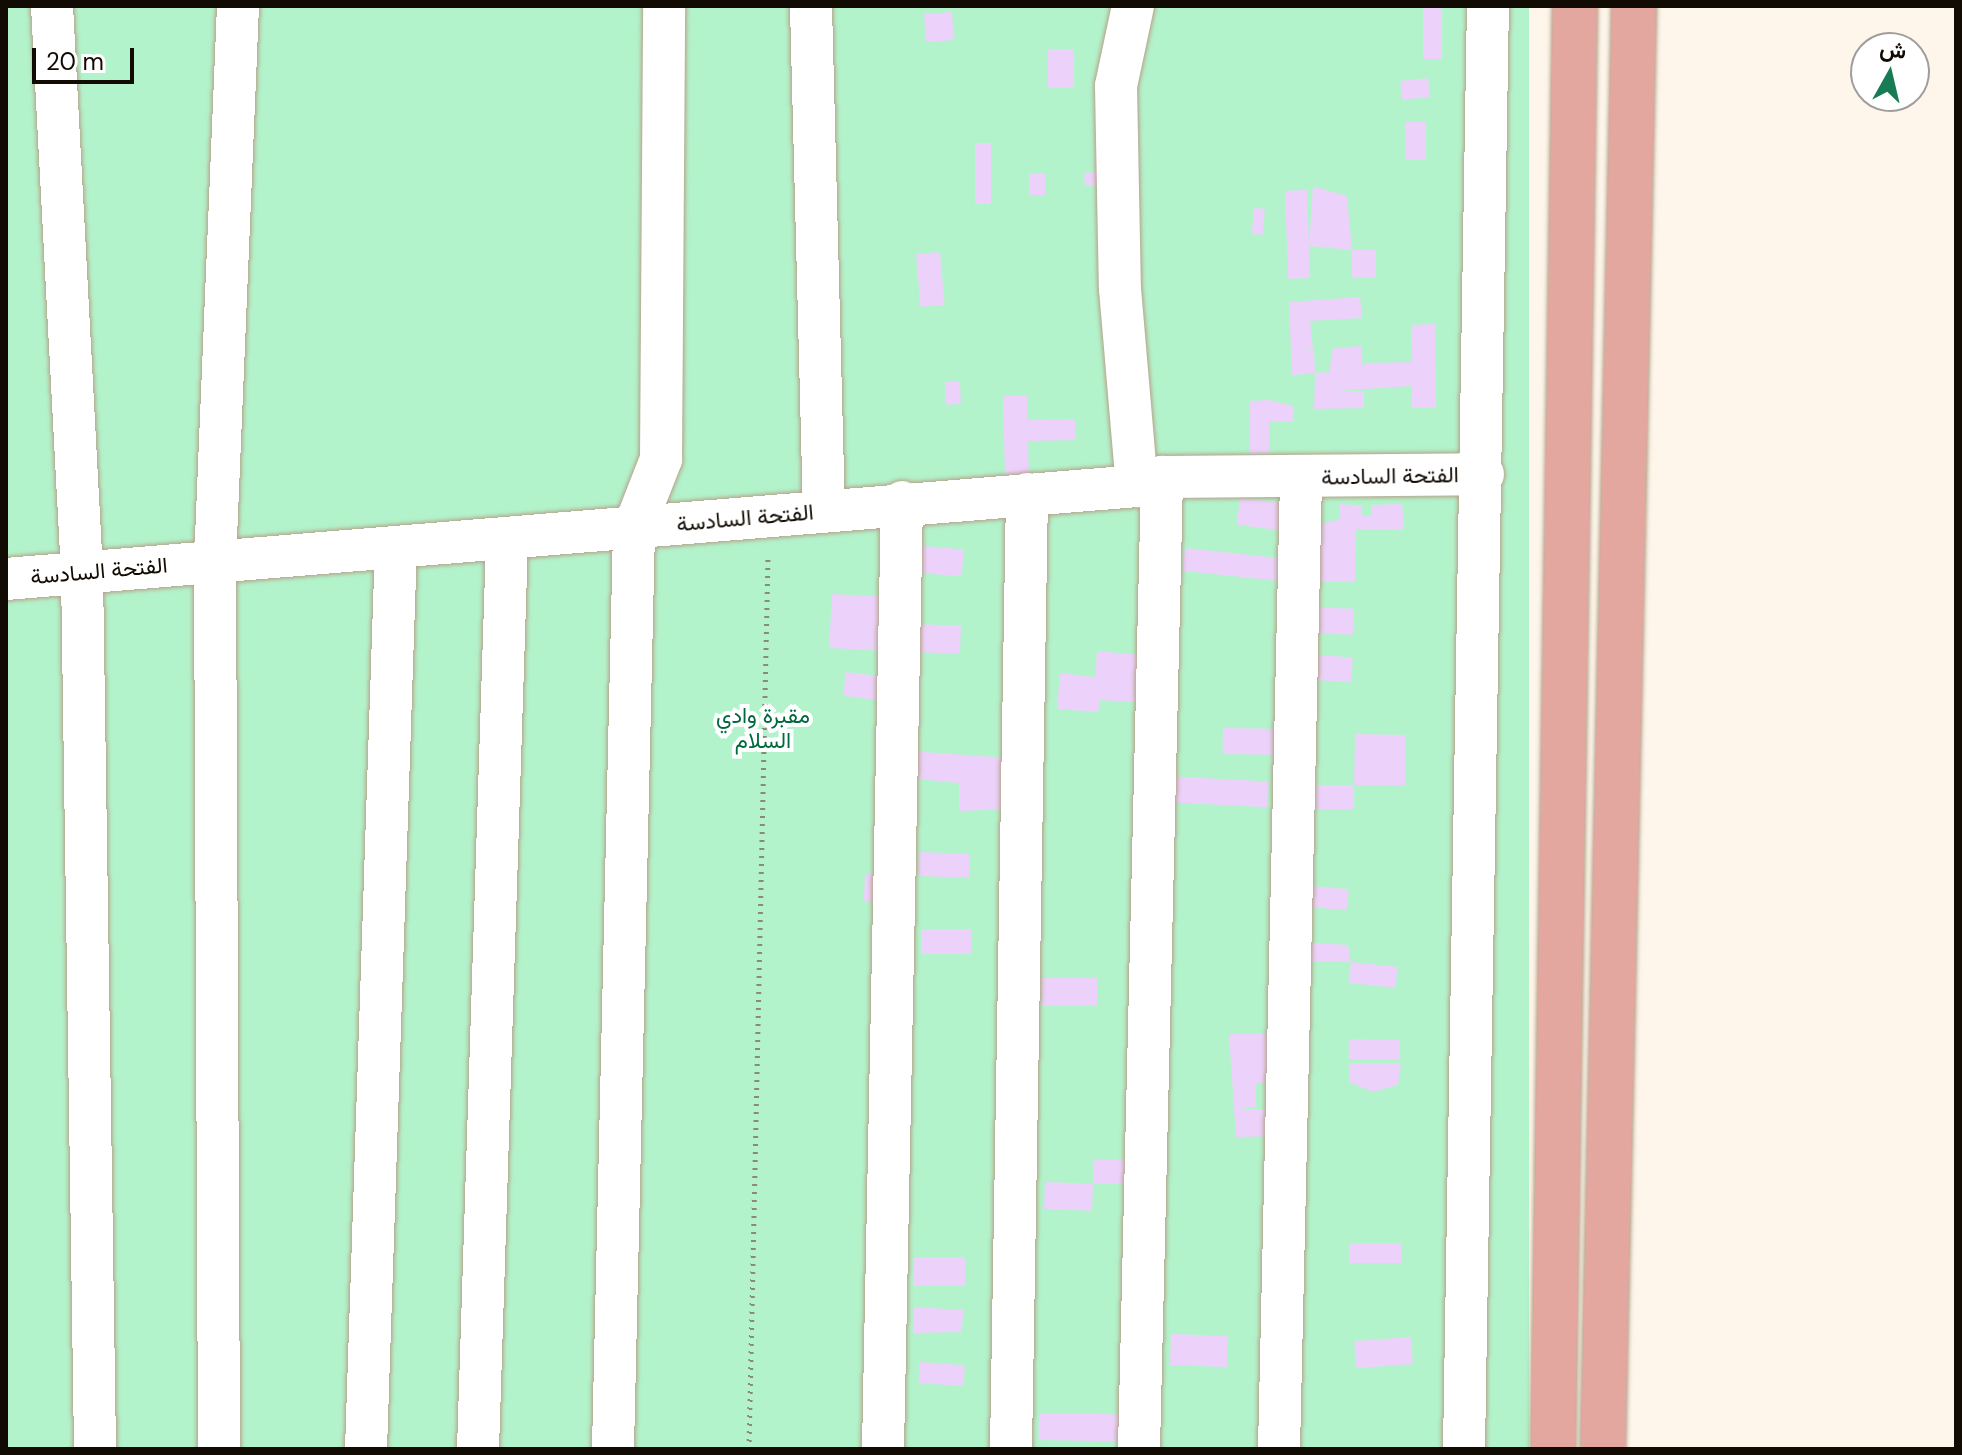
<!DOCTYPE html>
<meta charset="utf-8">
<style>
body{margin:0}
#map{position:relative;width:1962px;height:1455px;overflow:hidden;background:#fef6eb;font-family:"DM Sans",Vazirmatn,sans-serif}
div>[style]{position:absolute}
.green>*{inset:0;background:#b3f3cb;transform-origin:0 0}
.building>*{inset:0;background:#ecd1fb;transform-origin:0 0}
.path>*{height:5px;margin-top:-2.5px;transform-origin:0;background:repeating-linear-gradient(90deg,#8e877d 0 2px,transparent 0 8px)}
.roads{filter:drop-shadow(0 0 2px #b5a28a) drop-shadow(0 0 2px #b5a28a)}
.minor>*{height:42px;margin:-21px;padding:0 21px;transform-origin:21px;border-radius:21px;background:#fff}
.major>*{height:44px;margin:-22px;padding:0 22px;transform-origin:22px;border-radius:22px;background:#e3a7a0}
span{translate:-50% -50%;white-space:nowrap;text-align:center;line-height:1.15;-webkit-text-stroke:8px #fff;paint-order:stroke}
.street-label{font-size:22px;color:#120b04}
.park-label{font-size:22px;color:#00693e}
.frame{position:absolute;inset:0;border:8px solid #120b04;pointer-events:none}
.north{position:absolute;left:1850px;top:32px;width:80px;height:80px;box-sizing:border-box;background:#fff;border:2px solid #a09d9b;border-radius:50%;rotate:8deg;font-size:22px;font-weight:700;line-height:32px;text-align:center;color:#120b04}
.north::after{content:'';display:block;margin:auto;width:28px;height:36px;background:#177c56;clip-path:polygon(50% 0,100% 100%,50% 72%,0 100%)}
.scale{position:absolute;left:32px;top:48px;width:102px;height:36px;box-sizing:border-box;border:4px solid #120b04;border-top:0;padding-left:10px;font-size:24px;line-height:28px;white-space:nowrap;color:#120b04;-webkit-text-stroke:6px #fff;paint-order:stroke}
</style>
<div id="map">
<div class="green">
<i style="left:6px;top:6px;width:1523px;height:1443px"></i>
</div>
<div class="building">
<i style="left:1423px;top:6px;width:19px;height:53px"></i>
<i style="left:952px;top:12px;width:28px;height:28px;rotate:86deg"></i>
<i style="left:1048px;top:49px;width:26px;height:39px"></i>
<i style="left:1428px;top:78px;width:19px;height:28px;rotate:84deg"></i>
<i style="left:1405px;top:122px;width:21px;height:38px"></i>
<i style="left:975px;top:143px;width:16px;height:61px"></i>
<i style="clip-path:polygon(1095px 152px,1113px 152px,1114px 196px,1096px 196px,1097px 185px,1085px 186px,1084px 173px,1096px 172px)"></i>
<i style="left:1029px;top:174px;width:16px;height:21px"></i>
<i style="clip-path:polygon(1313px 186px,1347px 196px,1352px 250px,1309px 246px)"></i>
<i style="left:1307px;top:190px;width:88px;height:22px;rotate:88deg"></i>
<i style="left:1254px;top:208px;width:11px;height:26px;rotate:5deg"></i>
<i style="left:1352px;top:250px;width:24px;height:28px"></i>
<i style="left:940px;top:252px;width:53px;height:24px;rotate:85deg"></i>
<i style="clip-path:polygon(1360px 297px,1362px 318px,1310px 321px,1313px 349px,1304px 351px,1314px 350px,1315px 373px,1329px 372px,1333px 348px,1361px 346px,1363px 370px,1364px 363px,1412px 362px,1411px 325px,1435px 324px,1436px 408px,1412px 408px,1412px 386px,1337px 391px,1364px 391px,1364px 408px,1314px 409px,1315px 373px,1292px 375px,1289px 302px)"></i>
<i style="left:960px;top:381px;width:23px;height:15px;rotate:88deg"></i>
<i style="clip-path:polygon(1003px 396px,1027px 396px,1027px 420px,1075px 419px,1076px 440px,1028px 441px,1029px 474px,1005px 475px)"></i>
<i style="clip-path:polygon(1269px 400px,1294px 406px,1294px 422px,1269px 422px,1269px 454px,1250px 454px,1250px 401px)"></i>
<i style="left:1240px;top:498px;width:48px;height:27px;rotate:7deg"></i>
<i style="clip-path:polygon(1340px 504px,1362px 506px,1362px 516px,1372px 516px,1371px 505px,1402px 504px,1404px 530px,1356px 529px,1355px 582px,1304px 582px,1307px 528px,1340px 519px)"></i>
<i style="left:912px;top:545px;width:52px;height:27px;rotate:5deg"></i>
<i style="left:1185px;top:548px;width:100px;height:23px;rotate:6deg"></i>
<i style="left:832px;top:594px;width:50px;height:54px;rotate:3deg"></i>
<i style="left:1305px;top:607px;width:49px;height:26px;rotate:2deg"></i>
<i style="left:913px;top:624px;width:48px;height:28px;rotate:2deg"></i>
<i style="clip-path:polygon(1097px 651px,1152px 656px,1148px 703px,1100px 700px,1098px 712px,1057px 709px,1060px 673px,1095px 677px)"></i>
<i style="left:1304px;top:654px;width:49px;height:25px;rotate:4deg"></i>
<i style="left:846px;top:672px;width:35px;height:24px;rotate:7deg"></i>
<i style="left:1223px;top:728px;width:51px;height:26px;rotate:1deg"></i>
<i style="clip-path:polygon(1355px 734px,1406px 735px,1405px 785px,1354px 785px,1354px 809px,1302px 809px,1302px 785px,1354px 785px)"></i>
<i style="clip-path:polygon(908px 751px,1011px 758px,1012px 809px,959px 811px,959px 783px,906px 778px)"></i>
<i style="left:1166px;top:776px;width:103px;height:26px;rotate:3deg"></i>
<i style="left:919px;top:852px;width:51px;height:24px;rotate:2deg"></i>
<i style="left:865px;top:874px;width:25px;height:27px;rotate:2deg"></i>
<i style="left:1300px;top:885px;width:49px;height:21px;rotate:5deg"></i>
<i style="left:921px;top:929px;width:50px;height:25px"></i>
<i style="clip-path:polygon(1299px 942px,1348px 945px,1351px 962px,1298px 961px)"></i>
<i style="left:1351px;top:962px;width:47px;height:21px;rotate:6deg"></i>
<i style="left:1042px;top:978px;width:55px;height:28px"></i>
<i style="clip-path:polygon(1229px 1034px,1280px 1034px,1281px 1082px,1256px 1083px,1256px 1107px,1238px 1109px,1282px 1109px,1283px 1136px,1236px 1137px)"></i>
<i style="left:1349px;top:1039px;width:51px;height:20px;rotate:1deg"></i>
<i style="clip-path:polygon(1349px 1063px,1401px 1063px,1398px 1085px,1373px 1092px,1349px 1082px)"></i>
<i style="left:1093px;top:1160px;width:51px;height:24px"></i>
<i style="left:1045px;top:1182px;width:48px;height:27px;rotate:2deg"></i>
<i style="left:1349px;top:1243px;width:52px;height:20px"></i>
<i style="left:913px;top:1257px;width:52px;height:29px"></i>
<i style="clip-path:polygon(914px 1307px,964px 1310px,961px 1332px,913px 1333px)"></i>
<i style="left:1171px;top:1334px;width:57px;height:31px;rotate:2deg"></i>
<i style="left:1411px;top:1337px;width:27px;height:57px;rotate:86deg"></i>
<i style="left:920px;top:1362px;width:45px;height:21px;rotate:4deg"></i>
<i style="left:1039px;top:1413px;width:101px;height:27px;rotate:1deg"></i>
</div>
<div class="path">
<i style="left:749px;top:1449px;width:895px;rotate:-88.78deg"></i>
</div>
<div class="roads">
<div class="minor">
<i style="left:52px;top:6px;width:567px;rotate:86.97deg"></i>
<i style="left:82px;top:572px;width:877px;rotate:89.15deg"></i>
<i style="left:811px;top:6px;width:505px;rotate:88.53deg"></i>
<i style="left:1133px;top:6px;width:82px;rotate:102deg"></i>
<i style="left:1116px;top:86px;width:203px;rotate:88.9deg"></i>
<i style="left:1120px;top:289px;width:198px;rotate:85.1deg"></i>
<i style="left:6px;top:579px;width:1135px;rotate:-4.7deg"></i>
<i style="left:1137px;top:486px;width:27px;rotate:-20deg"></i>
<i style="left:1162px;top:477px;width:321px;rotate:-0.5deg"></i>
<i style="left:219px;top:1449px;width:887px;rotate:-90.26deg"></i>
<i style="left:215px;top:562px;width:556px;rotate:-87.63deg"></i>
<i style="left:366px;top:1449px;width:902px;rotate:-88.1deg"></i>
<i style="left:478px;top:1449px;width:908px;rotate:-88.17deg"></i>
<i style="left:613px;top:1449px;width:921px;rotate:-88.69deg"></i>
<i style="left:634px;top:528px;width:74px;rotate:-68.6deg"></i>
<i style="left:661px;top:459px;width:453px;rotate:-89.6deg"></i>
<i style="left:883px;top:1449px;width:947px;rotate:-88.85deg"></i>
<i style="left:1011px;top:1449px;width:955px;rotate:-89.04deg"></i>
<i style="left:1139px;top:1449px;width:972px;rotate:-88.64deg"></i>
<i style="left:1279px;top:1449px;width:972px;rotate:-88.7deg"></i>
<i style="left:1464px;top:1449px;width:1443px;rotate:-89.05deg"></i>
</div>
<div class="major">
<i style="left:1553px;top:1449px;width:1443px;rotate:-89.13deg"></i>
<i style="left:1603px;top:1449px;width:1443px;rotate:-88.77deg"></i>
</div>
</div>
<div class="street-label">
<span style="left:1390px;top:476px;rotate:-1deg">الفتحة السادسة</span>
<span style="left:745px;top:518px;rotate:-5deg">الفتحة السادسة</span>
<span style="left:99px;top:571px;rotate:-5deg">الفتحة السادسة</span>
</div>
<div class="park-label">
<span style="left:763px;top:728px">مقبرة وادي<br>السلام</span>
</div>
<div class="frame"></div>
<div class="north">ش</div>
<div class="scale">20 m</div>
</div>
